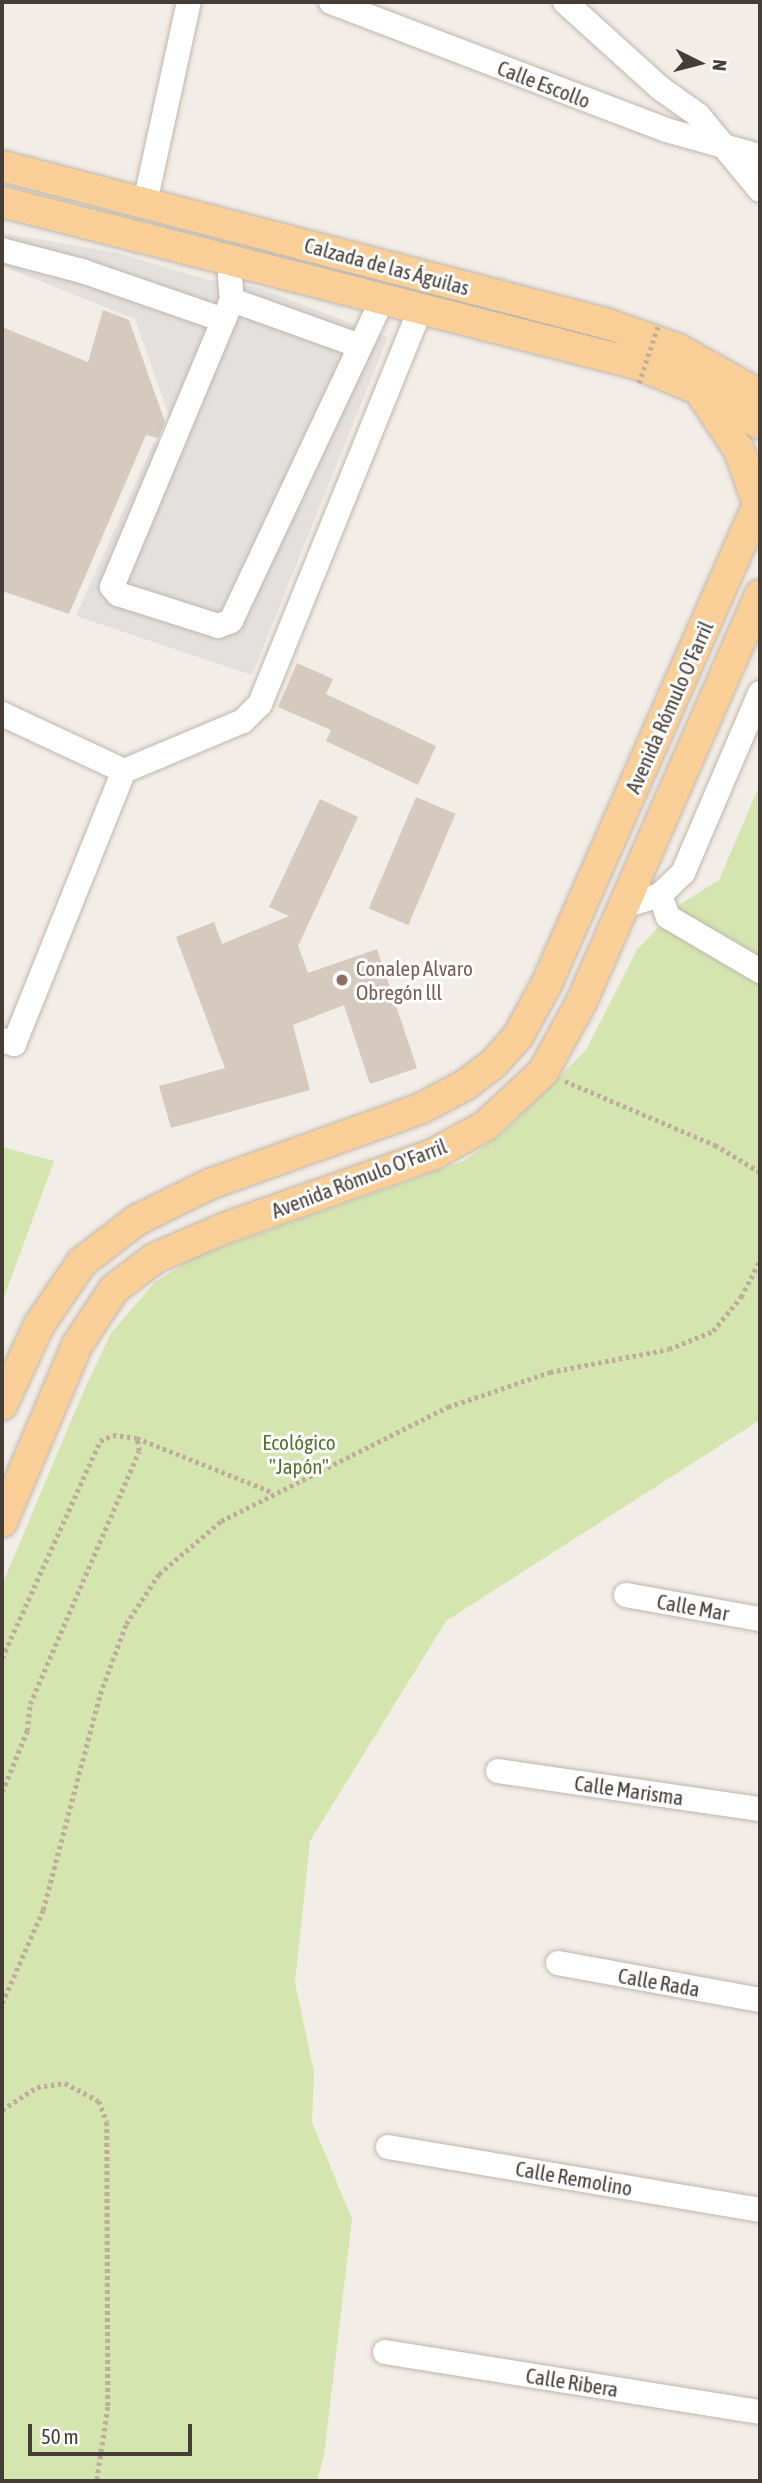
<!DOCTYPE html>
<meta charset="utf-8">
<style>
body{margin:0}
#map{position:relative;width:762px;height:2483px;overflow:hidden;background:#f2ede6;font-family:"Asap Condensed",sans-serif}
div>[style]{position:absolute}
.green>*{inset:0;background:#d5e5b0}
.parking>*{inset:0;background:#e3e0de}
.building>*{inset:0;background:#d6cabf;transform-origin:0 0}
.path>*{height:4.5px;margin-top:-2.25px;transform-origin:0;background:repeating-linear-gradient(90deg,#bfac9b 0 3.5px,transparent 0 7px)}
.roads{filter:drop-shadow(0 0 2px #c0b6ac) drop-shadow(0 0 2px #c0b6ac)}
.minor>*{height:24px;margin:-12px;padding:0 12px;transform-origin:12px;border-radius:12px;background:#fff}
.major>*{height:30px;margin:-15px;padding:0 15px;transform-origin:15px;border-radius:15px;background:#facf97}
.path-bridge>*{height:4.5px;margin-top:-2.25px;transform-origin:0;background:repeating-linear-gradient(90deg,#bfac9b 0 3.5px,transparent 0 7px)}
.dots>*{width:19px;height:19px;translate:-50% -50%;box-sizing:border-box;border:4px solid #fff;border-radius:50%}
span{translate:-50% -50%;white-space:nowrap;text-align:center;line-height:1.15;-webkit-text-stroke:6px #fff;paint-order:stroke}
.street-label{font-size:21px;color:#453d36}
.education-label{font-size:21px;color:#785e54}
.left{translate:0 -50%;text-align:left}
.park-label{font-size:21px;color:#52742b}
.frame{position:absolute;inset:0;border:4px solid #453d36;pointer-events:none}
.north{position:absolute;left:664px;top:28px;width:70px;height:70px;-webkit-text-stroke:5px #fff;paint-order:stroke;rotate:96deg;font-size:19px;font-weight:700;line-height:28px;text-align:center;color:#453d36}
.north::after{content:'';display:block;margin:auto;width:24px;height:32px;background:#453d36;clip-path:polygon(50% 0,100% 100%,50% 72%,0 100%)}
.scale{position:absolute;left:28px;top:2424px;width:164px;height:32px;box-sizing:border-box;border:4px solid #453d36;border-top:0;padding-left:9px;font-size:21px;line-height:24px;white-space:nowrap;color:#453d36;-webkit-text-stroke:5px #fff;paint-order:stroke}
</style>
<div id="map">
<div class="green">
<i style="clip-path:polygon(760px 784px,760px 1420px,446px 1621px,310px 1841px,295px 1983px,314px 2072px,312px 2122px,352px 2219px,324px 2456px,317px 2481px,2px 2481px,2px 1585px,81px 1397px,111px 1333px,155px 1282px,199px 1255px,464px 1161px,502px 1134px,586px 1050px,637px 950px,679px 905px,719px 880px)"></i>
<i style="clip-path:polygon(2px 1147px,54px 1161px,2px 1303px)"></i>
</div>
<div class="parking">
<i style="clip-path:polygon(2px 233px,118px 253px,208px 280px,256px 287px,388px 337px,252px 675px,76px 616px,154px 442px,166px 446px,173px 427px,135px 319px,2px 266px)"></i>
</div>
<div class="building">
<i style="clip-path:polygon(103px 310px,129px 320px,165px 422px,158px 438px,146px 435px,69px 614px,2px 591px,2px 327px,88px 362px)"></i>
<i style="clip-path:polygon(297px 663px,333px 679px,326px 694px,436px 746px,418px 785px,326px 741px,331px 730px,278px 707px)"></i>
<i style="left:416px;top:797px;width:43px;height:121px;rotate:23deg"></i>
<i style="clip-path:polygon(320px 799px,358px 817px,298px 946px,308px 973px,377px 949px,417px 1068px,370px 1084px,344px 1005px,293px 1025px,310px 1090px,171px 1128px,159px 1086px,225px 1068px,176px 937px,214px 922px,222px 944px,289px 916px,269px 907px)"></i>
</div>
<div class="path">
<i style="left:565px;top:1081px;width:163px;rotate:23.1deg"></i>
<i style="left:715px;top:1145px;width:52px;rotate:31deg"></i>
<i style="left:2px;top:1658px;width:238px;rotate:-65.7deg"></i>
<i style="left:100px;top:1441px;width:14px;rotate:-25deg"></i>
<i style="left:113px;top:1435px;width:24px;rotate:7deg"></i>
<i style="left:137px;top:1438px;width:145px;rotate:21.8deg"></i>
<i style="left:2px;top:1792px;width:66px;rotate:-67.7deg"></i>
<i style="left:27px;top:1731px;width:27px;rotate:-84deg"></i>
<i style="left:30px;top:1704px;width:275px;rotate:-66.7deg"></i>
<i style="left:139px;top:1451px;width:12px;rotate:-99deg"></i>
<i style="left:2px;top:2003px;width:102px;rotate:-66.2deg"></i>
<i style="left:43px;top:1910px;width:223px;rotate:-75.2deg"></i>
<i style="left:100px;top:1694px;width:75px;rotate:-69.6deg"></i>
<i style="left:126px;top:1624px;width:60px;rotate:-56.6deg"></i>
<i style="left:159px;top:1574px;width:82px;rotate:-40.5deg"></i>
<i style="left:221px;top:1521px;width:254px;rotate:-26.7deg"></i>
<i style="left:448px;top:1407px;width:108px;rotate:-18.9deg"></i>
<i style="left:550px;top:1372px;width:121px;rotate:-10.9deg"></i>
<i style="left:669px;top:1349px;width:48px;rotate:-22.2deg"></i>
<i style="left:713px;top:1331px;width:44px;rotate:-50.5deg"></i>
<i style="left:741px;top:1297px;width:42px;rotate:-62.8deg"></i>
<i style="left:2px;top:2110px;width:42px;rotate:-33.3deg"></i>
<i style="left:37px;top:2087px;width:28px;rotate:-8deg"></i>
<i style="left:65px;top:2083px;width:38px;rotate:28deg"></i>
<i style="left:99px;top:2101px;width:22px;rotate:69deg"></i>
<i style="left:107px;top:2122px;width:285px;rotate:89.8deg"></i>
<i style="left:108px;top:2407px;width:75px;rotate:98.5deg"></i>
</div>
<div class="roads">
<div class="minor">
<i style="left:331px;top:2px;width:359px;rotate:20.9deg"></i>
<i style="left:666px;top:130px;width:98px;rotate:15.5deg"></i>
<i style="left:565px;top:2px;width:128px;rotate:42.2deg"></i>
<i style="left:660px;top:88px;width:47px;rotate:35.4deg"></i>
<i style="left:698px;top:115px;width:97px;rotate:50.4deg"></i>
<i style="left:145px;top:203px;width:206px;rotate:-77.7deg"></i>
<i style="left:2px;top:250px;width:86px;rotate:14.8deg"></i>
<i style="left:85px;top:272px;width:147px;rotate:19.1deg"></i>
<i style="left:229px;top:261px;width:39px;rotate:86deg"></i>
<i style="left:232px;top:300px;width:311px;rotate:112.7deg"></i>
<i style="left:112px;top:587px;width:9px;rotate:49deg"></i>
<i style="left:118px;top:594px;width:105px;rotate:17.7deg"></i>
<i style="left:218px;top:626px;width:14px;rotate:-21deg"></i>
<i style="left:231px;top:621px;width:355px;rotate:-64.8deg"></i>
<i style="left:232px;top:300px;width:136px;rotate:19.8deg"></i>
<i style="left:2px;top:714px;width:135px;rotate:25deg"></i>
<i style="left:660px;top:895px;width:23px;rotate:70deg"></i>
<i style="left:668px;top:917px;width:107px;rotate:30.4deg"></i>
<i style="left:624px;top:906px;width:38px;rotate:-17deg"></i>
<i style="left:660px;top:895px;width:32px;rotate:-44deg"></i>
<i style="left:683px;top:873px;width:196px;rotate:-66.8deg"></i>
<i style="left:2px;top:1040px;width:13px;rotate:18deg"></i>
<i style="left:14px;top:1044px;width:294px;rotate:-68.1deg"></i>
<i style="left:124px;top:771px;width:129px;rotate:-22.8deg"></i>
<i style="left:243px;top:721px;width:24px;rotate:-45deg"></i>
<i style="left:260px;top:704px;width:425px;rotate:-67.9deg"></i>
<i style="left:626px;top:1595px;width:136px;rotate:10.2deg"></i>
<i style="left:498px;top:1771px;width:265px;rotate:8.3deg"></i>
<i style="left:558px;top:1963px;width:205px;rotate:10.4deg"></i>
<i style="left:388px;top:2147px;width:377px;rotate:9.6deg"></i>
<i style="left:385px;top:2352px;width:380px;rotate:9.1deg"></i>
</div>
<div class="major">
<i style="left:2px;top:166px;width:626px;rotate:14.61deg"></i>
<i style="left:608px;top:324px;width:74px;rotate:19.7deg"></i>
<i style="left:678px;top:349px;width:94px;rotate:29.3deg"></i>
<i style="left:2px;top:202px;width:655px;rotate:14.31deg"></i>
<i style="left:637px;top:364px;width:65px;rotate:22.6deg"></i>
<i style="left:697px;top:389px;width:72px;rotate:29.1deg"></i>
<i style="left:702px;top:395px;width:66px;rotate:56.1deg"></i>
<i style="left:739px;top:450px;width:57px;rotate:70.6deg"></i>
<i style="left:2px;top:1405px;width:88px;rotate:-65.2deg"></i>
<i style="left:39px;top:1325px;width:76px;rotate:-55.7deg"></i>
<i style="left:82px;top:1262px;width:69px;rotate:-37.4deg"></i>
<i style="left:137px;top:1220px;width:81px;rotate:-26.3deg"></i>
<i style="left:210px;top:1184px;width:223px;rotate:-19.7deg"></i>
<i style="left:420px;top:1109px;width:51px;rotate:-28.1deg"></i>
<i style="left:465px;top:1085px;width:35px;rotate:-37deg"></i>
<i style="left:493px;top:1064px;width:38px;rotate:-48deg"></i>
<i style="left:518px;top:1036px;width:60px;rotate:-61.3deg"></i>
<i style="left:547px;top:983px;width:528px;rotate:-66.2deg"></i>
<i style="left:2px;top:1522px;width:192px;rotate:-67deg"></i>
<i style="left:77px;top:1345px;width:67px;rotate:-56.5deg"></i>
<i style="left:114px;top:1289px;width:51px;rotate:-37.1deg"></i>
<i style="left:155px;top:1258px;width:76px;rotate:-23.2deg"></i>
<i style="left:225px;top:1228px;width:222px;rotate:-19.5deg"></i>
<i style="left:434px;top:1154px;width:58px;rotate:-28.8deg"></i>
<i style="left:485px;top:1126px;width:79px;rotate:-43deg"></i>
<i style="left:543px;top:1072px;width:79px;rotate:-61.2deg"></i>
<i style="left:581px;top:1003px;width:446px;rotate:-66.3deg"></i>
</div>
</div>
<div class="path-bridge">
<i style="left:639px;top:383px;width:63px;rotate:-71.6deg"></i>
</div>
<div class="dots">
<i style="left:342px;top:980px;background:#8d6e63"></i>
</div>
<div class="street-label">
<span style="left:544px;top:84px;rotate:21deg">Calle Escollo</span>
<span style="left:387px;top:266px;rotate:15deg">Calzada de las Águilas</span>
<span style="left:669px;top:707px;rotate:-66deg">Avenida Rómulo O'Farril</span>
<span style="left:359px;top:1178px;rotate:-21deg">Avenida Rómulo O'Farril</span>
<span style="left:693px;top:1607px;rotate:10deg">Calle Mar</span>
<span style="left:629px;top:1790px;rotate:8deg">Calle Marisma</span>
<span style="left:659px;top:1982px;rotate:10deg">Calle Rada</span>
<span style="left:574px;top:2178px;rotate:10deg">Calle Remolino</span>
<span style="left:572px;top:2382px;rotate:9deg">Calle Ribera</span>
</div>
<div class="education-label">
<span class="left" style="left:356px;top:980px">Conalep Alvaro<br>Obregón lll</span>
</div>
<div class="park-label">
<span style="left:299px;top:1454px">Ecológico<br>"Japón"</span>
</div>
<div class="frame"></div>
<div class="north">N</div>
<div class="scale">50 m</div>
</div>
